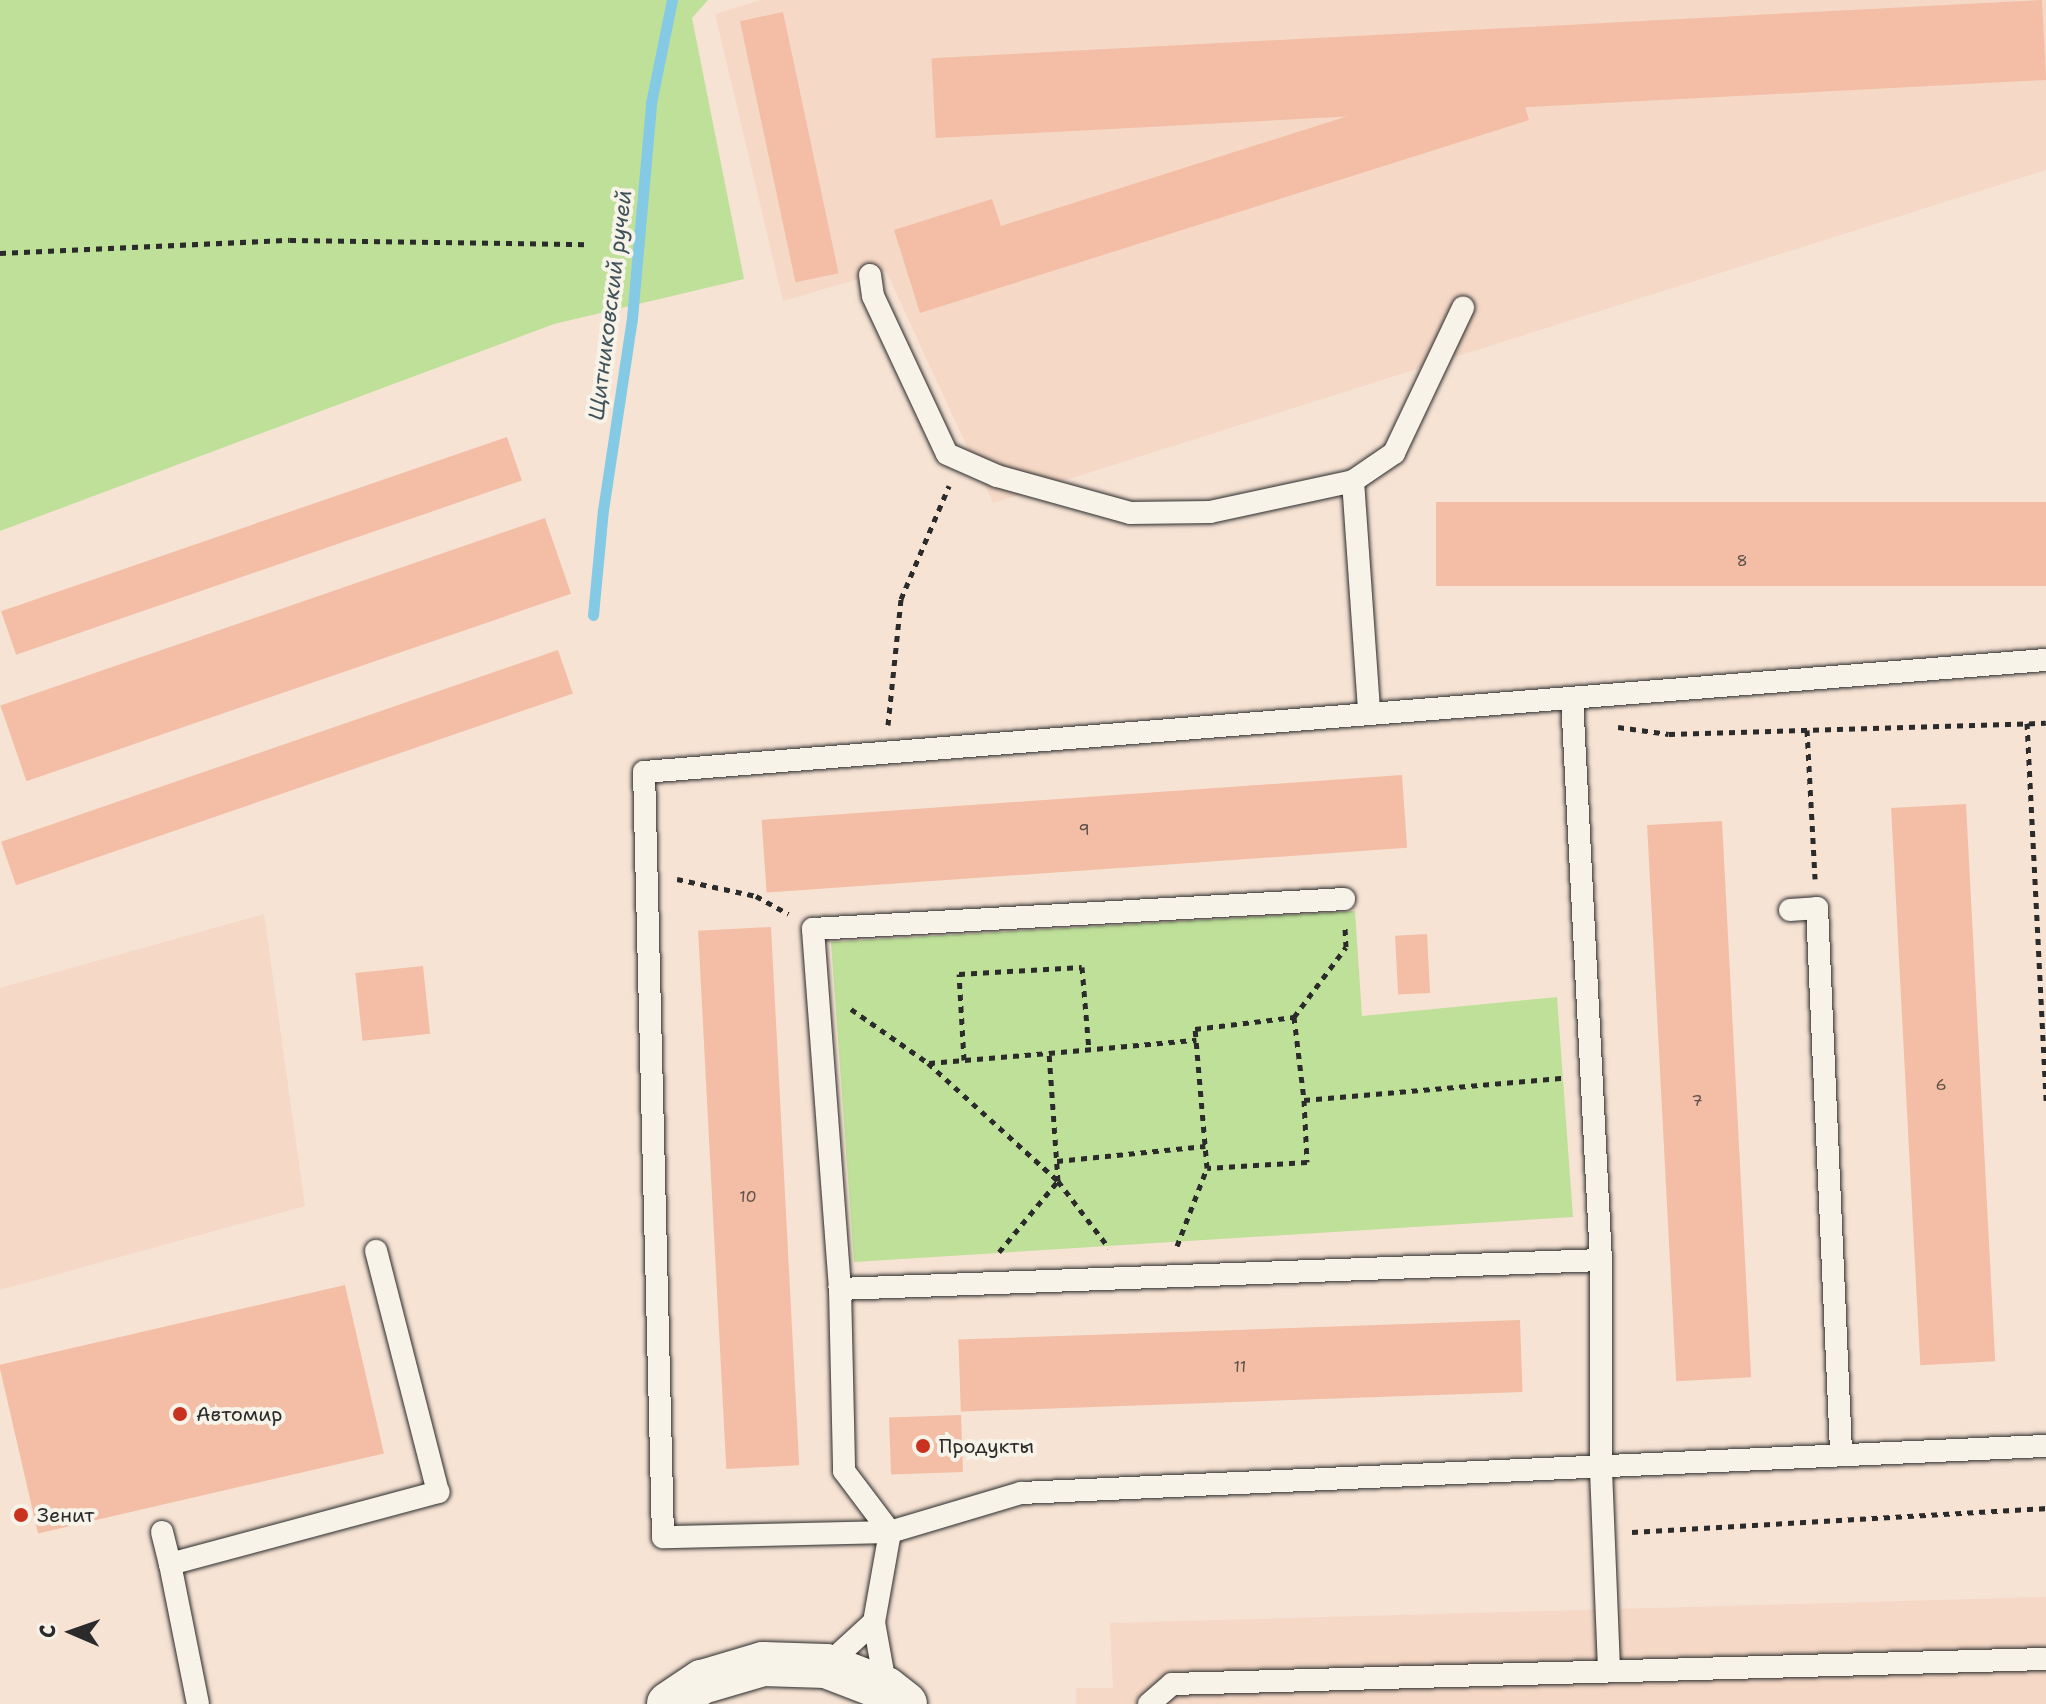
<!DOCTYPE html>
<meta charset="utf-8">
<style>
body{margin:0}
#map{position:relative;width:2046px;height:1704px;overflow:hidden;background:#f6e3d4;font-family:"Shantell Sans",sans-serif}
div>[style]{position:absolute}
.built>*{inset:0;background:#f5d8c6}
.green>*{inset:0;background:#bfe099}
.stream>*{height:11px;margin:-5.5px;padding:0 5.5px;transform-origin:5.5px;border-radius:5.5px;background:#84cae5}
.building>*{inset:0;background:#f3bea5;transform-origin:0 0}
.path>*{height:5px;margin-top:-2.5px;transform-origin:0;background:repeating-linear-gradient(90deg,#2b2b2b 0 6px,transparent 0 12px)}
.roads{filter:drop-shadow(0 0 2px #2b2b2b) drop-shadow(0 0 2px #2b2b2b)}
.service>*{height:22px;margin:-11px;padding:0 11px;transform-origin:11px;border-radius:11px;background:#f7f3e8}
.tertiary>*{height:44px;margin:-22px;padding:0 22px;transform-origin:22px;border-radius:22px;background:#f7f3e8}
.dots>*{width:22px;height:22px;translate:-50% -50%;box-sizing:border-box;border:4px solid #f7f3e8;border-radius:50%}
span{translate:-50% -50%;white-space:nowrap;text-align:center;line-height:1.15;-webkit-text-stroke:8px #f7f3e8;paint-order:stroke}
.number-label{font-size:16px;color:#5d504a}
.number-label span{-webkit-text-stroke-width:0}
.poi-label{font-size:20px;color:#2b2b2b}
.left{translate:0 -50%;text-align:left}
.water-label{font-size:22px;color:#41535a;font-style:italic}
.north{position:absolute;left:32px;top:1592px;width:80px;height:80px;-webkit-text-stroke:6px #f7f3e8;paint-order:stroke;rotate:272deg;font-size:22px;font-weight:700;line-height:32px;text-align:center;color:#2b2b2b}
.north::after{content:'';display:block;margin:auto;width:28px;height:36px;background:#2b2b2b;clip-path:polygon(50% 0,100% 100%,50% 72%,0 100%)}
</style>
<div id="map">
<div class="built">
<i style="clip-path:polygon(761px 0,2046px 0,2046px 170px,993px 503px,886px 271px,783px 301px,715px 14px)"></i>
<i style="clip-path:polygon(264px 914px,305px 1206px,0 1290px,0 988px)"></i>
<i style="clip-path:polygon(2046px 1597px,2046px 1704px,1076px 1704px,1076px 1688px,1113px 1688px,1110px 1623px)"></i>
</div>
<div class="green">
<i style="clip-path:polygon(0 0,708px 0,692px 18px,744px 279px,554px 324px,0 531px)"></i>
<i style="clip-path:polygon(1355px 911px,1362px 1016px,1557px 997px,1573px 1217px,854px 1262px,831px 942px)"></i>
</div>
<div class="stream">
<i style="left:593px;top:615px;width:105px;rotate:-84.6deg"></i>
<i style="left:603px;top:510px;width:194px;rotate:-81.4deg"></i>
<i style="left:632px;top:318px;width:216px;rotate:-84.9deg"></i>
<i style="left:651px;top:103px;width:105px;rotate:-78.5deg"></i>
</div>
<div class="building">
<i style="left:2042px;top:0;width:80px;height:1112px;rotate:87deg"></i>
<i style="left:783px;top:12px;width:267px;height:44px;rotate:78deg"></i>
<i style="clip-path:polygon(1512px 64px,1529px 120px,920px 313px,894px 230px,992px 199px,1001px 226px)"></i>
<i style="left:507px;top:437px;width:46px;height:535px;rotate:71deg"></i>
<i style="left:2046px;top:502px;width:84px;height:610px;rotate:90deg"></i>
<i style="left:545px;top:518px;width:80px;height:576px;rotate:71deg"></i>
<i style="left:558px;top:650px;width:46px;height:589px;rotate:71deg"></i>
<i style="left:1402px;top:775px;width:73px;height:642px;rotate:86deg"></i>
<i style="left:1966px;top:804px;width:558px;height:75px;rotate:87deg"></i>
<i style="left:1722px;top:821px;width:557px;height:75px;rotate:87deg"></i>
<i style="left:771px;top:927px;width:539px;height:73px;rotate:87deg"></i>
<i style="left:1427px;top:934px;width:59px;height:32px;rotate:87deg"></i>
<i style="left:423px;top:966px;width:68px;height:68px;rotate:84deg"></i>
<i style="left:345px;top:1285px;width:173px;height:355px;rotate:77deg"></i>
<i style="left:1520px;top:1320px;width:72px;height:562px;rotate:88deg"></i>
<i style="left:961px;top:1415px;width:57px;height:72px;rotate:88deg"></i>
</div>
<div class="path">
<i style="left:0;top:253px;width:290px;rotate:-2.6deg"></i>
<i style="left:290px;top:240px;width:297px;rotate:0.8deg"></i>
<i style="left:2027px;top:723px;width:378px;rotate:87.1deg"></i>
<i style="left:888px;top:725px;width:127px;rotate:-84.1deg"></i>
<i style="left:901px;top:599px;width:123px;rotate:-67deg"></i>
<i style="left:1618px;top:727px;width:51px;rotate:7.8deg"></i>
<i style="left:1669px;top:734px;width:377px;rotate:-1.7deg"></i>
<i style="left:1807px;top:730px;width:149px;rotate:86.9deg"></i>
<i style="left:677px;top:879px;width:81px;rotate:12.1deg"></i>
<i style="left:756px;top:896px;width:37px;rotate:29deg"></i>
<i style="left:851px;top:1009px;width:94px;rotate:35deg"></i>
<i style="left:928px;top:1063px;width:176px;rotate:42.2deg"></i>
<i style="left:1058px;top:1181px;width:84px;rotate:52.7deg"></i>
<i style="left:1294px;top:1017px;width:87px;rotate:-53.4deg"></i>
<i style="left:1346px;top:947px;width:20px;rotate:-93deg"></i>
<i style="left:964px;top:1060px;width:86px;rotate:-93.3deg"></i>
<i style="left:959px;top:974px;width:123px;rotate:-3.3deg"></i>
<i style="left:1082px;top:967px;width:83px;rotate:85.2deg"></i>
<i style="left:929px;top:1063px;width:120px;rotate:-4.8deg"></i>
<i style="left:1304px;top:1100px;width:62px;rotate:87.2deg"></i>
<i style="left:1307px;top:1162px;width:100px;rotate:176.6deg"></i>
<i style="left:1207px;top:1168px;width:140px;rotate:-94.9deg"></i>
<i style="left:1195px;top:1029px;width:100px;rotate:-6.9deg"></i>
<i style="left:1294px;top:1017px;width:84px;rotate:83.1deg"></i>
<i style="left:1304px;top:1100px;width:260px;rotate:-4.9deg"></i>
<i style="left:1057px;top:1161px;width:149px;rotate:-5.8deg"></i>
<i style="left:1177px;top:1246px;width:84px;rotate:-69deg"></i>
<i style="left:999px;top:1252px;width:92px;rotate:-50.3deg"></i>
<i style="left:1058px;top:1181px;width:128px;rotate:-94deg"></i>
<i style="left:1049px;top:1053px;width:148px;rotate:-5.1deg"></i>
<i style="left:1632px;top:1532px;width:415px;rotate:-3.3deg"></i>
</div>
<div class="roads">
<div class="service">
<i style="left:870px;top:275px;width:21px;rotate:82deg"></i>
<i style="left:873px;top:296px;width:174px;rotate:64.9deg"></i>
<i style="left:947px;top:454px;width:55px;rotate:23.7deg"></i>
<i style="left:997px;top:476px;width:138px;rotate:15.5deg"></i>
<i style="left:1130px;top:513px;width:80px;rotate:-0.7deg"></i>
<i style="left:1210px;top:512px;width:146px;rotate:-12.2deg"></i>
<i style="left:1353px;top:481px;width:50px;rotate:-34.3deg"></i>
<i style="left:1394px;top:453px;width:161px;rotate:-64.6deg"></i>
<i style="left:1353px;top:481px;width:230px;rotate:86deg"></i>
<i style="left:1572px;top:698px;width:563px;rotate:87.05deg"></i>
<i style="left:1790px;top:910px;width:27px;rotate:-4deg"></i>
<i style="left:1817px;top:908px;width:545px;rotate:87.47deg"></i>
<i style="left:840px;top:1289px;width:361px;rotate:-94.3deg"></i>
<i style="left:813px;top:929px;width:532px;rotate:-3.23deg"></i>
<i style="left:162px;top:1532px;width:33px;rotate:76deg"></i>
<i style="left:826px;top:1666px;width:65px;rotate:-42.5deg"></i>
<i style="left:1609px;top:1669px;width:201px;rotate:-92.3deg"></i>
<i style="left:1601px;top:1468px;width:208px;rotate:-90deg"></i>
<i style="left:1601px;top:1260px;width:762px;rotate:177.82deg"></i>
<i style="left:840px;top:1289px;width:182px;rotate:88.7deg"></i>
<i style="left:844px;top:1471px;width:76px;rotate:53deg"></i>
<i style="left:890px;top:1532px;width:227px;rotate:178.7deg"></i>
<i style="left:663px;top:1537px;width:765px;rotate:-91.42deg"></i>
<i style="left:644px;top:772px;width:1406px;rotate:-4.57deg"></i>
<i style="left:886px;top:1689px;width:68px;rotate:-100.2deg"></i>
<i style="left:874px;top:1622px;width:91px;rotate:-79.9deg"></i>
<i style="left:890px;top:1532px;width:137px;rotate:-16.6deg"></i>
<i style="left:1021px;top:1493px;width:1026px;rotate:-2.63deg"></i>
<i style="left:198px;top:1704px;width:143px;rotate:-101.3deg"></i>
<i style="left:170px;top:1564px;width:278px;rotate:-15deg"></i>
<i style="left:438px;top:1492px;width:249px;rotate:-104.4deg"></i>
<i style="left:1149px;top:1704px;width:30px;rotate:-41deg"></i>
<i style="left:1172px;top:1684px;width:874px;rotate:-1.64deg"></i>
</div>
<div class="tertiary">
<i style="left:669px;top:1704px;width:40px;rotate:-34deg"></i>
<i style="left:702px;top:1682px;width:64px;rotate:-16.4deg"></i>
<i style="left:763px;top:1664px;width:63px;rotate:1.8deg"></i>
<i style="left:826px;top:1666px;width:64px;rotate:21deg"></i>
<i style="left:886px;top:1689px;width:24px;rotate:38deg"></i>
</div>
</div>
<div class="dots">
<i style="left:180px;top:1414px;background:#c8321e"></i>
<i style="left:923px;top:1446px;background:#c8321e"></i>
<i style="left:21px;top:1515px;background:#c8321e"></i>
</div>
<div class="number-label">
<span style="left:1742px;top:561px">8</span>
<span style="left:1084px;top:830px">9</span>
<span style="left:1941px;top:1085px">6</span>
<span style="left:1697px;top:1101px">7</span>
<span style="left:748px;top:1197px">10</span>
<span style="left:1240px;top:1367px">11</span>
</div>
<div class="poi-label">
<span class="left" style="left:196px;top:1414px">Автомир</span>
<span class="left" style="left:939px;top:1446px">Продукты</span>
<span class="left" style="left:37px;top:1515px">Зенит</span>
</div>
<div class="water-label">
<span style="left:610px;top:305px;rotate:-83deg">Щитниковский ручей</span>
</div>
<div class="north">С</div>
</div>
